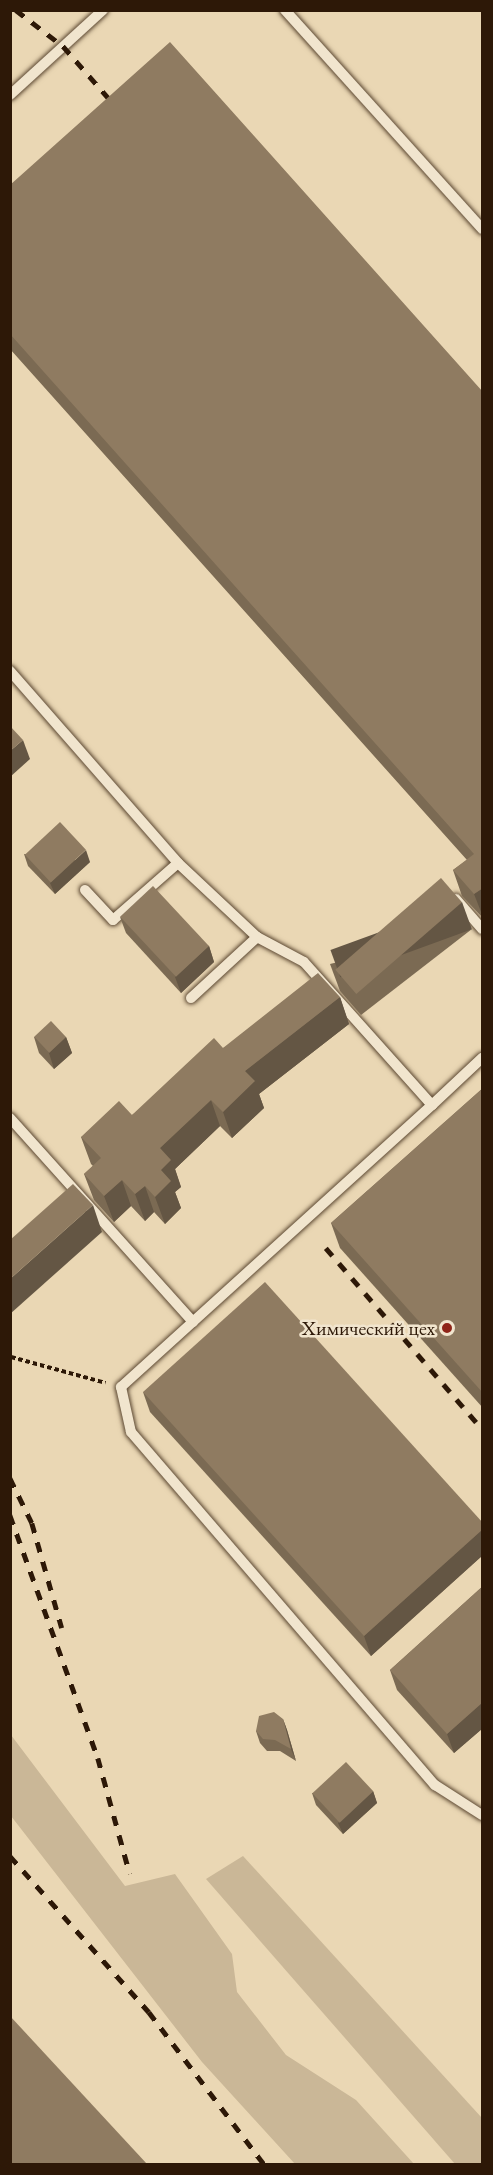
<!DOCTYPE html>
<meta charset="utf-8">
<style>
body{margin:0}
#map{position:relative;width:493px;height:2175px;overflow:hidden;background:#ead7b4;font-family:"EB Garamond",serif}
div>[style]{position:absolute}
.green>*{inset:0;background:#cab797}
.path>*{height:4px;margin-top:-2px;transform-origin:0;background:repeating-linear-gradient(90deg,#2d1807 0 4.5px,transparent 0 7.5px)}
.roads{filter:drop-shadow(0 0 2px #5c4832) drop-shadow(0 0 2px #5c4832)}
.lane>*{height:10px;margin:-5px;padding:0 5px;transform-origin:5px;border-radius:5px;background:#f1e5ce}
.rail>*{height:4.5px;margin-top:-2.25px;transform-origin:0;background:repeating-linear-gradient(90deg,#2d1807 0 10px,transparent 0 20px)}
.wall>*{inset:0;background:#7b6a53}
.shaded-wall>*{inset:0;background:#645644;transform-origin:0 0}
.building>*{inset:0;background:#8f7b61;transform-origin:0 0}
.dots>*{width:16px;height:16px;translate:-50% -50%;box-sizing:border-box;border:3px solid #f1e5ce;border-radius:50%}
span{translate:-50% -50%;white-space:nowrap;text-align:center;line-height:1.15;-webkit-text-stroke:5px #f1e5ce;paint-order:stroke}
.poi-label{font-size:20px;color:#2d1807}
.right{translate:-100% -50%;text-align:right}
.frame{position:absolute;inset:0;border:12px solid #2d1807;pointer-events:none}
</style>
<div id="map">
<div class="green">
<i style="clip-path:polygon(11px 1735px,125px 1886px,175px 1874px,232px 1954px,237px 1992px,286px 2055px,356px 2100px,414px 2164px,295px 2164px,202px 2062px,11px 1816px)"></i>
<i style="clip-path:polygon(243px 1856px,482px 2118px,482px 2164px,455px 2164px,206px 1879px)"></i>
</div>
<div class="path">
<i style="left:11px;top:1357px;width:98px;rotate:15.3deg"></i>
</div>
<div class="roads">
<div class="lane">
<i style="left:285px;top:10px;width:295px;rotate:48deg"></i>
<i style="left:10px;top:95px;width:126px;rotate:-42.4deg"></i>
<i style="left:10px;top:671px;width:255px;rotate:48.8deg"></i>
<i style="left:178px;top:863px;width:108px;rotate:43.1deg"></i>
<i style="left:257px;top:937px;width:53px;rotate:28deg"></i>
<i style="left:304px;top:962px;width:192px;rotate:48.2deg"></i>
<i style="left:432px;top:1105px;width:69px;rotate:-43.2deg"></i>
<i style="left:85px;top:890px;width:41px;rotate:47deg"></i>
<i style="left:113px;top:920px;width:86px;rotate:-41.2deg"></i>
<i style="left:456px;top:899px;width:40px;rotate:49deg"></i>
<i style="left:191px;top:998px;width:90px;rotate:-42.7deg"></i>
<i style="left:432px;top:1105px;width:420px;rotate:137.8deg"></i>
<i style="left:121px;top:1387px;width:46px;rotate:77.5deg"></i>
<i style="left:131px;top:1432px;width:466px;rotate:49.3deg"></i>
<i style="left:435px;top:1785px;width:56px;rotate:32.6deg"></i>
<i style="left:10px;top:1118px;width:274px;rotate:48.1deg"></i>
</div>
</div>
<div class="rail">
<i style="left:16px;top:10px;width:59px;rotate:37.5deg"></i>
<i style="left:63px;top:46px;width:85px;rotate:48.8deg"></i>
<i style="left:326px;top:1248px;width:239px;rotate:49.2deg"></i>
<i style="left:10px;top:1478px;width:50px;rotate:63.9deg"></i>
<i style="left:32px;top:1523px;width:109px;rotate:74.1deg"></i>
<i style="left:10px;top:1515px;width:258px;rotate:70.1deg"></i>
<i style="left:98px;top:1758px;width:120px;rotate:74.6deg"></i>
<i style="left:10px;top:1856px;width:209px;rotate:48.3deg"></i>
<i style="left:149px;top:2012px;width:191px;rotate:52.9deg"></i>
</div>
<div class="wall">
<i style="clip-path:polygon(10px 185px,483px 392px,483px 918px,462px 896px,453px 870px,467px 860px,10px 349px)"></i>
<i style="clip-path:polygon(24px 854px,90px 862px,55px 894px,28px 866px)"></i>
<i style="clip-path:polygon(120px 917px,209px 946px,214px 962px,181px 993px,126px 933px)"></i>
<i style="clip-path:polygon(472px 929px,361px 1015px,340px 991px,330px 964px)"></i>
<i style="clip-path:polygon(340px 997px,349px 1024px,259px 1094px,264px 1108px,232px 1138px,220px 1126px,175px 1169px,181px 1187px,175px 1192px,181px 1208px,165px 1224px,154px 1212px,145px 1221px,131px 1206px,114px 1222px,94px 1200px,84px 1174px,93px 1166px,91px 1164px,81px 1137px,132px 1115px,223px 1048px)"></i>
<i style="clip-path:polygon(34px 1037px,66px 1037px,72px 1053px,54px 1069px,39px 1053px)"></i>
<i style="clip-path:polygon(483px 1088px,483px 1408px,340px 1248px,331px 1223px)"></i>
<i style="clip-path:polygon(143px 1392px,483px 1529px,483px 1555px,371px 1656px,150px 1412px)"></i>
<i style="clip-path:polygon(483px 1586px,483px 1728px,454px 1753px,397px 1690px,390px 1670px)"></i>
<i style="clip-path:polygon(283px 1719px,287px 1730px,296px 1761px,280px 1751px,267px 1751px,260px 1743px,256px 1731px)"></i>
<i style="clip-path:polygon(373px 1791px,377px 1803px,343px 1834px,316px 1805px,312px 1793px)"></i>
</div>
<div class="shaded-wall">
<i style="clip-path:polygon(23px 740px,30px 759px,10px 777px,10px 751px)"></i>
<i style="clip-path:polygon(86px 850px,90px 862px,55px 894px,50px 883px)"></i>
<i style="clip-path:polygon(483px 888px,483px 917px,474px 894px)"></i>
<i style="left:462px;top:902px;width:29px;height:140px;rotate:70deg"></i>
<i style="clip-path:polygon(209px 946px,214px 962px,181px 993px,175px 977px)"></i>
<i style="clip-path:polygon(340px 997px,349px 1024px,259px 1094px,264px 1108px,232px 1138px,223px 1112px,245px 1071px)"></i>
<i style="clip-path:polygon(66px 1037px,72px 1053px,54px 1069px,49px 1053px)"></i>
<i style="clip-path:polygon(211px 1100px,220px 1126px,175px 1169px,181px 1187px,175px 1192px,181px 1208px,165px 1224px,155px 1197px,161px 1170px,160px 1148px)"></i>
<i style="clip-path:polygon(122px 1180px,131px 1206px,114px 1222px,104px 1196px)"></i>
<i style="clip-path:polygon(145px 1186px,154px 1212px,145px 1221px,135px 1194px)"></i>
<i style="clip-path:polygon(93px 1205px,102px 1232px,10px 1314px,10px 1279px)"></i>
<i style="clip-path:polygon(483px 1529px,483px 1555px,371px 1656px,364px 1636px)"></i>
<i style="clip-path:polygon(483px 1702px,483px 1728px,454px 1753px,447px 1734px)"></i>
<i style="clip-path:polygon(283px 1719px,287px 1730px,296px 1761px,291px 1749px)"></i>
<i style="clip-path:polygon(373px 1791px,377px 1803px,343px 1834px,338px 1823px)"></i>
</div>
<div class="building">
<i style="clip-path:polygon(170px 42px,483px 392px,483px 888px,474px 894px,453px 870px,474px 854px,10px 334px,10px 185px)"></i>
<i style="clip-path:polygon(10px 726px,23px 740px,10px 751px)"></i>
<i style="left:60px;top:822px;width:38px;height:48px;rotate:47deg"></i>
<i style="left:441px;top:878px;width:32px;height:140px;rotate:49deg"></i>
<i style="left:153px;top:886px;width:82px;height:45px;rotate:47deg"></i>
<i style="clip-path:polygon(318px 973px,340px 997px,245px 1071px,255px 1081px,223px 1112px,211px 1100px,160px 1148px,171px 1160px,161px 1170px,171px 1181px,155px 1197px,145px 1186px,135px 1194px,122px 1180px,104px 1196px,84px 1174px,101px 1158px,81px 1137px,119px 1101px,132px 1115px,214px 1038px,223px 1048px)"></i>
<i style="left:51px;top:1021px;width:22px;height:23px;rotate:47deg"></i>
<i style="clip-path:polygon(483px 1088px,483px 1393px,331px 1223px)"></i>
<i style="clip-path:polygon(73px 1184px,93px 1205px,10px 1279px,10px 1240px)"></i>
<i style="clip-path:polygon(265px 1282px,483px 1523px,483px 1529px,364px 1636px,143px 1392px)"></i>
<i style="clip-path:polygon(483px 1586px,483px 1702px,447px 1734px,390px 1670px)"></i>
<i style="clip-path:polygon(274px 1712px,283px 1719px,291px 1749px,275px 1740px,263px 1739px,256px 1731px,259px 1716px)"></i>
<i style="left:346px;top:1762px;width:40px;height:46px;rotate:47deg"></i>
<i style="clip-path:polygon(10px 2016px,147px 2164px,10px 2164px)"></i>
</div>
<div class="dots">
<i style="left:447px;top:1328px;background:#8f2418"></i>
</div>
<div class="poi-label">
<span class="right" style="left:435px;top:1328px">Химический цех</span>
</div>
<div class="frame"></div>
</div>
